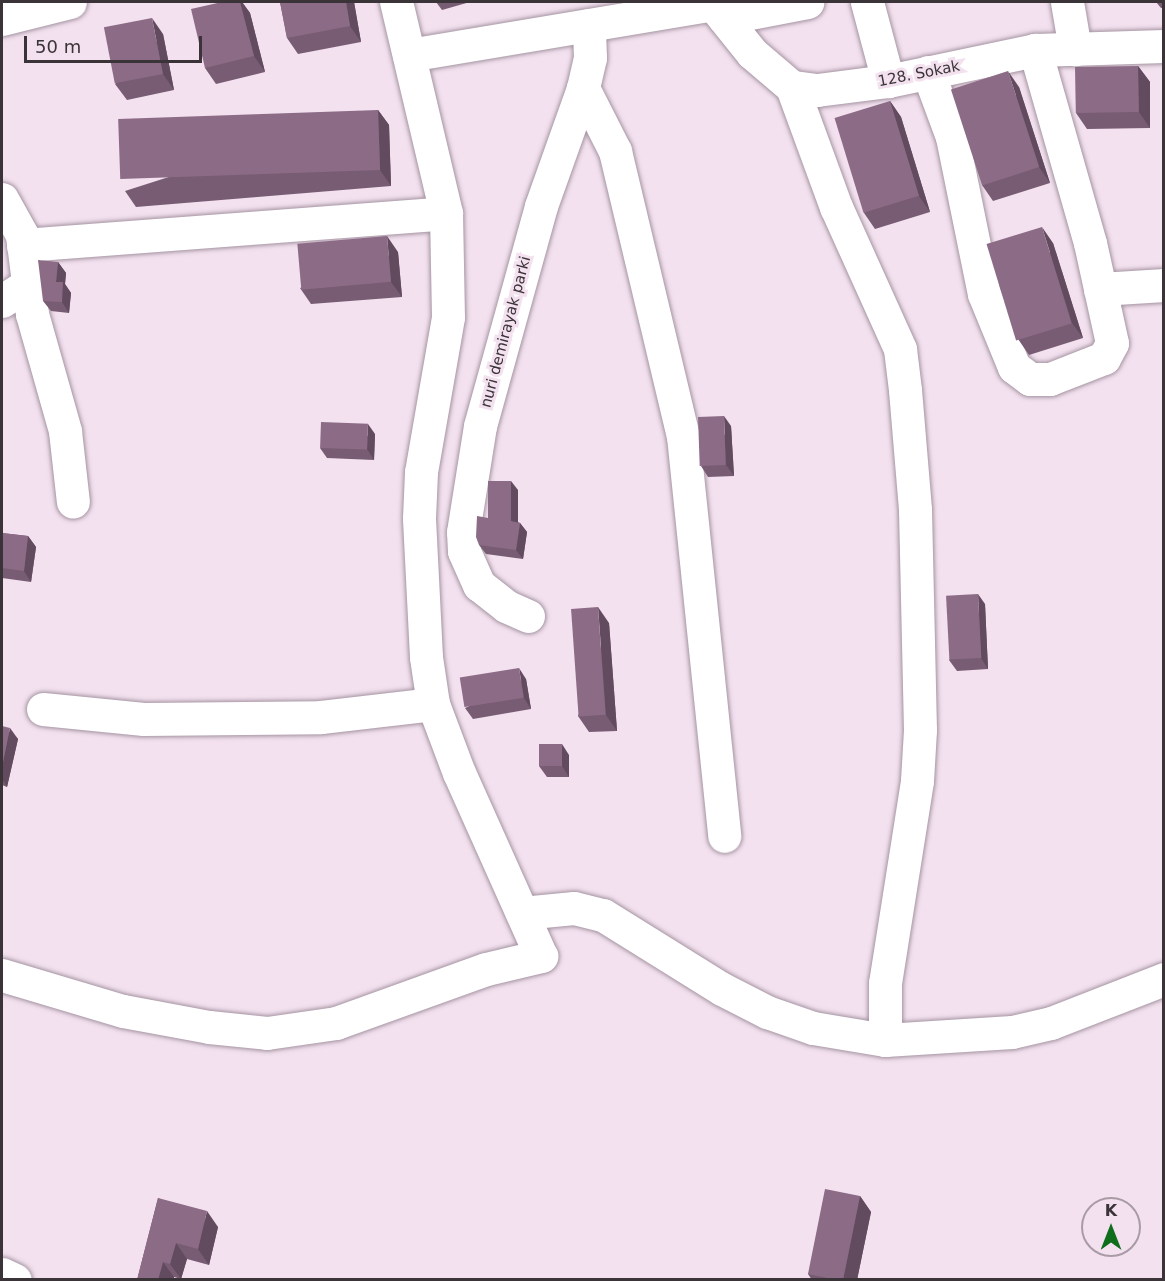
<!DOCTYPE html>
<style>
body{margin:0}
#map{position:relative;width:1165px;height:1281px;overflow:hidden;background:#f3e1ef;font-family:"DejaVu Sans",sans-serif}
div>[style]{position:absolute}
.roads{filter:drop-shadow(0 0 2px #a594a2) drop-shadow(0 0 2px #a594a2)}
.minor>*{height:33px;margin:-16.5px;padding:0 16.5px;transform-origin:16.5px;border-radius:16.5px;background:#fff}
.wall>*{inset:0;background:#785c73}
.shaded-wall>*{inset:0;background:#624b5e}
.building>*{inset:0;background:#8c6b86;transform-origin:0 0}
span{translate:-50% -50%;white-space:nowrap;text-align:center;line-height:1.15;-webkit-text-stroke:6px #f3e1ef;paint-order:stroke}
.street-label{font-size:15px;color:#3a3338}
.frame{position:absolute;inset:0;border:3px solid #3a3338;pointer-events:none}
.north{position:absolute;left:1081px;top:1197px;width:60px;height:60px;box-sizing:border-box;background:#f3e1ef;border:2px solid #a99ba6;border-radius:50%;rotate:0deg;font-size:16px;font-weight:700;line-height:24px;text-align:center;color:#3a3338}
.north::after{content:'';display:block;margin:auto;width:21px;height:27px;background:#0f6e1b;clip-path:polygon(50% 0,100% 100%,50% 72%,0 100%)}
.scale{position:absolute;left:24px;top:36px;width:178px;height:27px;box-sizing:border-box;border:3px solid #3a3338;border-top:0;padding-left:8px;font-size:18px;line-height:21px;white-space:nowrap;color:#3a3338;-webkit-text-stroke:4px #f3e1ef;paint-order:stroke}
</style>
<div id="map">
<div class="roads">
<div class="minor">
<i style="left:711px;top:2px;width:65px;rotate:51.2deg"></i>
<i style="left:752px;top:53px;width:52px;rotate:40.4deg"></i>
<i style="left:792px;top:87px;width:25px;rotate:7deg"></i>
<i style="left:817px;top:90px;width:72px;rotate:-7.2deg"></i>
<i style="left:888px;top:81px;width:150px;rotate:-11.9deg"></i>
<i style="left:1035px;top:50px;width:129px;rotate:-1.8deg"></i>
<i style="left:867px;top:2px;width:82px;rotate:75.1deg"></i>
<i style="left:1067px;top:2px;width:48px;rotate:80.3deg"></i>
<i style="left:724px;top:18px;width:85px;rotate:-10.9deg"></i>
<i style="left:2px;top:19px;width:70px;rotate:-14deg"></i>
<i style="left:409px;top:55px;width:308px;rotate:-9.5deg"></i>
<i style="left:928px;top:72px;width:69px;rotate:69.7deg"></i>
<i style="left:952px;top:137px;width:160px;rotate:78.5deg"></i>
<i style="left:984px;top:294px;width:79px;rotate:67.7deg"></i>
<i style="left:1014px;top:367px;width:20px;rotate:37deg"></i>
<i style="left:1030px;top:379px;width:20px"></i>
<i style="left:1050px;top:379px;width:58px;rotate:-21.3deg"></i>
<i style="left:1104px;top:358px;width:17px;rotate:-62deg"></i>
<i style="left:1112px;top:343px;width:102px;rotate:-102.4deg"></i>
<i style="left:1090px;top:243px;width:201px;rotate:-105.9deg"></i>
<i style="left:792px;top:87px;width:128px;rotate:69.9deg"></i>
<i style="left:836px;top:207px;width:156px;rotate:65.7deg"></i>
<i style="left:900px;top:349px;width:41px;rotate:83deg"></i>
<i style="left:905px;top:390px;width:120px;rotate:85.2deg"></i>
<i style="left:915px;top:510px;width:220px;rotate:88.7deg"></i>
<i style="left:920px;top:730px;width:51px;rotate:93.4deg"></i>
<i style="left:917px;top:781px;width:205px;rotate:99deg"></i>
<i style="left:885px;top:983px;width:57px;rotate:90deg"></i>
<i style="left:583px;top:88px;width:71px;rotate:63.1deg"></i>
<i style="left:615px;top:151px;width:293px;rotate:76.6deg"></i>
<i style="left:683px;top:436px;width:402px;rotate:84.1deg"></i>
<i style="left:2px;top:199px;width:41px;rotate:60.9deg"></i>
<i style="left:22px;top:235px;width:80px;rotate:82.8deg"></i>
<i style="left:32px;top:314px;width:122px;rotate:74.2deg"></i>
<i style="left:65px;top:431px;width:71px;rotate:83.6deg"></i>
<i style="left:23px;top:245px;width:424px;rotate:-4.3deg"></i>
<i style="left:446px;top:213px;width:217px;rotate:-103.3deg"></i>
<i style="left:1100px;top:289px;width:64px;rotate:-3.6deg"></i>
<i style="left:2px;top:301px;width:31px;rotate:-33deg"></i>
<i style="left:528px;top:616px;width:24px;rotate:-156deg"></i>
<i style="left:506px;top:606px;width:34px;rotate:-142deg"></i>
<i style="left:479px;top:585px;width:37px;rotate:-114deg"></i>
<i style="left:464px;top:551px;width:19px;rotate:-93deg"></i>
<i style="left:463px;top:532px;width:107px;rotate:-80.9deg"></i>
<i style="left:480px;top:426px;width:228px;rotate:-74.5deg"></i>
<i style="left:541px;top:206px;width:125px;rotate:-70.4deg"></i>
<i style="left:583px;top:88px;width:31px;rotate:-77deg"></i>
<i style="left:590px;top:58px;width:33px;rotate:-92deg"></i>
<i style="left:43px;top:709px;width:101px;rotate:5.7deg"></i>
<i style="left:144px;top:719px;width:177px;rotate:-0.6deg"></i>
<i style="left:321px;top:717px;width:113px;rotate:-6.6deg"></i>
<i style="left:522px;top:913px;width:52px;rotate:-5.5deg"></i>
<i style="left:574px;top:908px;width:30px;rotate:14deg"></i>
<i style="left:603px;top:915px;width:140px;rotate:31.9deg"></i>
<i style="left:722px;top:989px;width:51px;rotate:27.1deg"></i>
<i style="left:767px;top:1012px;width:49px;rotate:19.2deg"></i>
<i style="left:813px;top:1028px;width:73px;rotate:9.5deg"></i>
<i style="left:885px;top:1040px;width:127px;rotate:-3.6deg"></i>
<i style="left:1012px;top:1032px;width:40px;rotate:-13deg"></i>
<i style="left:1051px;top:1023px;width:121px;rotate:-21.3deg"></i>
<i style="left:2px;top:975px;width:126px;rotate:16.6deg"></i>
<i style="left:123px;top:1011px;width:87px;rotate:10.5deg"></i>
<i style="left:209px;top:1027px;width:58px;rotate:5.9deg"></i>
<i style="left:267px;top:1033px;width:70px;rotate:-8.2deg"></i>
<i style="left:336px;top:1023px;width:159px;rotate:-19.8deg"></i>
<i style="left:486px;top:969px;width:57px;rotate:-13.3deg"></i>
<i style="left:541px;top:956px;width:201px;rotate:-114.1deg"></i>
<i style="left:459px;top:773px;width:74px;rotate:-110.6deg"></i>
<i style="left:433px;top:704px;width:48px;rotate:-98.5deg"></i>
<i style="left:426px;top:657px;width:139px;rotate:-92.9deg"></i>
<i style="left:419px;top:518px;width:46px;rotate:-87.5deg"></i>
<i style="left:421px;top:472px;width:157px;rotate:-80.1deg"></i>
<i style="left:448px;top:317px;width:104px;rotate:-91.1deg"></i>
<i style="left:2px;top:1274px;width:14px;rotate:25deg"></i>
</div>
</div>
<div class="wall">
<i style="clip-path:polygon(222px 2px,242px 2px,250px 13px,265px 72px,216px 84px,205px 68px)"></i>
<i style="clip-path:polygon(280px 2px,354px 2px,361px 42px,298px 54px,287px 38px)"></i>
<i style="clip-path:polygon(436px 2px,470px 2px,442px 10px)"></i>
<i style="clip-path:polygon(1156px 2px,1164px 2px,1164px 8px,1161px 8px)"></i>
<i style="clip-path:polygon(163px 34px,174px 90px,127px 100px,115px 84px)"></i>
<i style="clip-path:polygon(1138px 66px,1150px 82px,1150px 128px,1087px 129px,1076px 113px)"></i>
<i style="clip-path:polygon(1019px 87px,1050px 183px,993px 201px,982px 185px)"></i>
<i style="clip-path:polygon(890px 101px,901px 117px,930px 212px,875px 229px,864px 213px)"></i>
<i style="clip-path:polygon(378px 110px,389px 125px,391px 186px,136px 207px,125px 191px)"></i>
<i style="clip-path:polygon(1053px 243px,1083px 338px,1029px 355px,1018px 339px)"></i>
<i style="clip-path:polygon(398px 252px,402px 297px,311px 304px,300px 288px)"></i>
<i style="clip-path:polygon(58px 262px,66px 273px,65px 284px,71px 293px,69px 313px,51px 311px,43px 301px)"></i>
<i style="clip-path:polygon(731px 426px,734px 476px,708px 477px,701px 466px)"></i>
<i style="clip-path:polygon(375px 434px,374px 460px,327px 458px,320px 448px)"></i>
<i style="clip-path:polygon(518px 490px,518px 522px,520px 523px,527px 532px,523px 559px,486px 554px,479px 545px,488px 518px)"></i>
<i style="clip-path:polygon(2px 533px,28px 536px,36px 547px,31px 582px,2px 578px)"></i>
<i style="clip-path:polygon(985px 604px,988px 669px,957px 671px,949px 660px)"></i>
<i style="clip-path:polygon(609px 623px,617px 731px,589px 732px,578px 716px)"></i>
<i style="clip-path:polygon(526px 679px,531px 709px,473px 719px,465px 708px)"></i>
<i style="clip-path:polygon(2px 726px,18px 739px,7px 787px,2px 785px)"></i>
<i style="clip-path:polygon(569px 755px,569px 777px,547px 777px,539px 766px)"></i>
<i style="clip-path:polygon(860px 1196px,871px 1212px,857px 1280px,812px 1280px,808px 1274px)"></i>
<i style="clip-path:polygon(158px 1198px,218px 1227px,209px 1265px,187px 1259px,181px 1279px,174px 1277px,173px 1280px,137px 1280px)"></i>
</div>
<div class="shaded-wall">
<i style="clip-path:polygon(240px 2px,242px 2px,250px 13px,265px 72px,254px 56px)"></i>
<i style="clip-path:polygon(346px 2px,354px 2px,361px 42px,350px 26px)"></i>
<i style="clip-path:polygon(152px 18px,163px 34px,174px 90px,163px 74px)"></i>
<i style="clip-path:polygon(1138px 66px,1150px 82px,1150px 128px,1139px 112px)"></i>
<i style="clip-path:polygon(1008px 71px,1019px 87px,1050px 183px,1039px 167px)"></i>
<i style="clip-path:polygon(890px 101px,901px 117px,930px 212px,919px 196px)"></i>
<i style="clip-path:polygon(378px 110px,389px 125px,391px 186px,380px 170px)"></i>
<i style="clip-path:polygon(1042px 227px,1053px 243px,1083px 338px,1072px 323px)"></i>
<i style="clip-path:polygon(387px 236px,398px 252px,402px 297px,391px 282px)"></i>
<i style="clip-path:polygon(58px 262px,66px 273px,65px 284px,71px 293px,69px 313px,62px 302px,56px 282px)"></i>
<i style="clip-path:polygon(724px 416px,731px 426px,734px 476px,726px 465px)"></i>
<i style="clip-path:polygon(368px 424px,375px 434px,374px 460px,367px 449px)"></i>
<i style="clip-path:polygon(511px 481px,518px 490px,518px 530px,511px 521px)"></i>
<i style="clip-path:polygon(520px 523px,527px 532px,523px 559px,516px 550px)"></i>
<i style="clip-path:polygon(28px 536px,36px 547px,31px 582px,24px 571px)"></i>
<i style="clip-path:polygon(978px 594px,985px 604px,988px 669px,981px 658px)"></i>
<i style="clip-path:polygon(598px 607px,609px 623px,617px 731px,606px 715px)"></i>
<i style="clip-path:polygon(519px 668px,526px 679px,531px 709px,524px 698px)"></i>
<i style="clip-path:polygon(10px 728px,18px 739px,7px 787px,2px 779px,2px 767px)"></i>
<i style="clip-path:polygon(562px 744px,569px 755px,569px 777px,562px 766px)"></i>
<i style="clip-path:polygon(860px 1196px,871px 1212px,857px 1280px,843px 1280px)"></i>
<i style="clip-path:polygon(207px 1211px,218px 1227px,209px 1265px,198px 1249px)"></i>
<i style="clip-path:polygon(176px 1243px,187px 1259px,181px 1279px,170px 1264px)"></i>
<i style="clip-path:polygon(163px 1262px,174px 1277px,173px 1280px,158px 1280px)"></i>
</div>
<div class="building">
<i style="clip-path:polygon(222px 2px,240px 2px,254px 56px,205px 68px,191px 9px)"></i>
<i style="clip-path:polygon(280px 2px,346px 2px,350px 26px,287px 38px)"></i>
<i style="left:152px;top:18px;width:57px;height:49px;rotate:79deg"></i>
<i style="left:1138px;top:66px;width:46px;height:63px;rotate:89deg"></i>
<i style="left:1008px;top:71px;width:101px;height:60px;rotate:72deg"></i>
<i style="left:890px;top:101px;width:99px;height:58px;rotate:73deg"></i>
<i style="left:378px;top:110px;width:60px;height:260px;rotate:88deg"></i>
<i style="left:1042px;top:227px;width:101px;height:58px;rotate:73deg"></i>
<i style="left:387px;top:236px;width:46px;height:90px;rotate:85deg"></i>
<i style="clip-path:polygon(38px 260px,58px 262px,56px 282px,63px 282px,62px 302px,43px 301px)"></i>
<i style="left:724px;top:416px;width:49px;height:26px;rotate:88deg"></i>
<i style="left:321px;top:422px;width:47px;height:26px;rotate:2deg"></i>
<i style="clip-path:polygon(488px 481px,511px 481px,511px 521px,520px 523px,516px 550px,479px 545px,476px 537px,477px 516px,488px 518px)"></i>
<i style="clip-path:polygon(2px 533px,28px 536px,24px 571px,2px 568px)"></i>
<i style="left:978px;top:594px;width:64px;height:32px;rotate:87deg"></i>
<i style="left:598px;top:607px;width:108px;height:27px;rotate:86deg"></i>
<i style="left:519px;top:668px;width:30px;height:60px;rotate:81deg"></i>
<i style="clip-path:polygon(2px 726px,10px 728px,2px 767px)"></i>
<i style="left:539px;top:744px;width:23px;height:22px"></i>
<i style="clip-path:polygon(825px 1189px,860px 1196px,843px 1280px,837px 1280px,808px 1274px)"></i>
<i style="clip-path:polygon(158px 1198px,207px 1211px,198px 1249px,176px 1243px,170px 1264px,163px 1262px,158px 1280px,137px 1280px)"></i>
</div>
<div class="street-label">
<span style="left:919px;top:74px;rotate:-11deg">128. Sokak</span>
<span style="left:506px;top:332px;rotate:-75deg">nuri demirayak parki</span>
</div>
<div class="frame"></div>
<div class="north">K</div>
<div class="scale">50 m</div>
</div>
